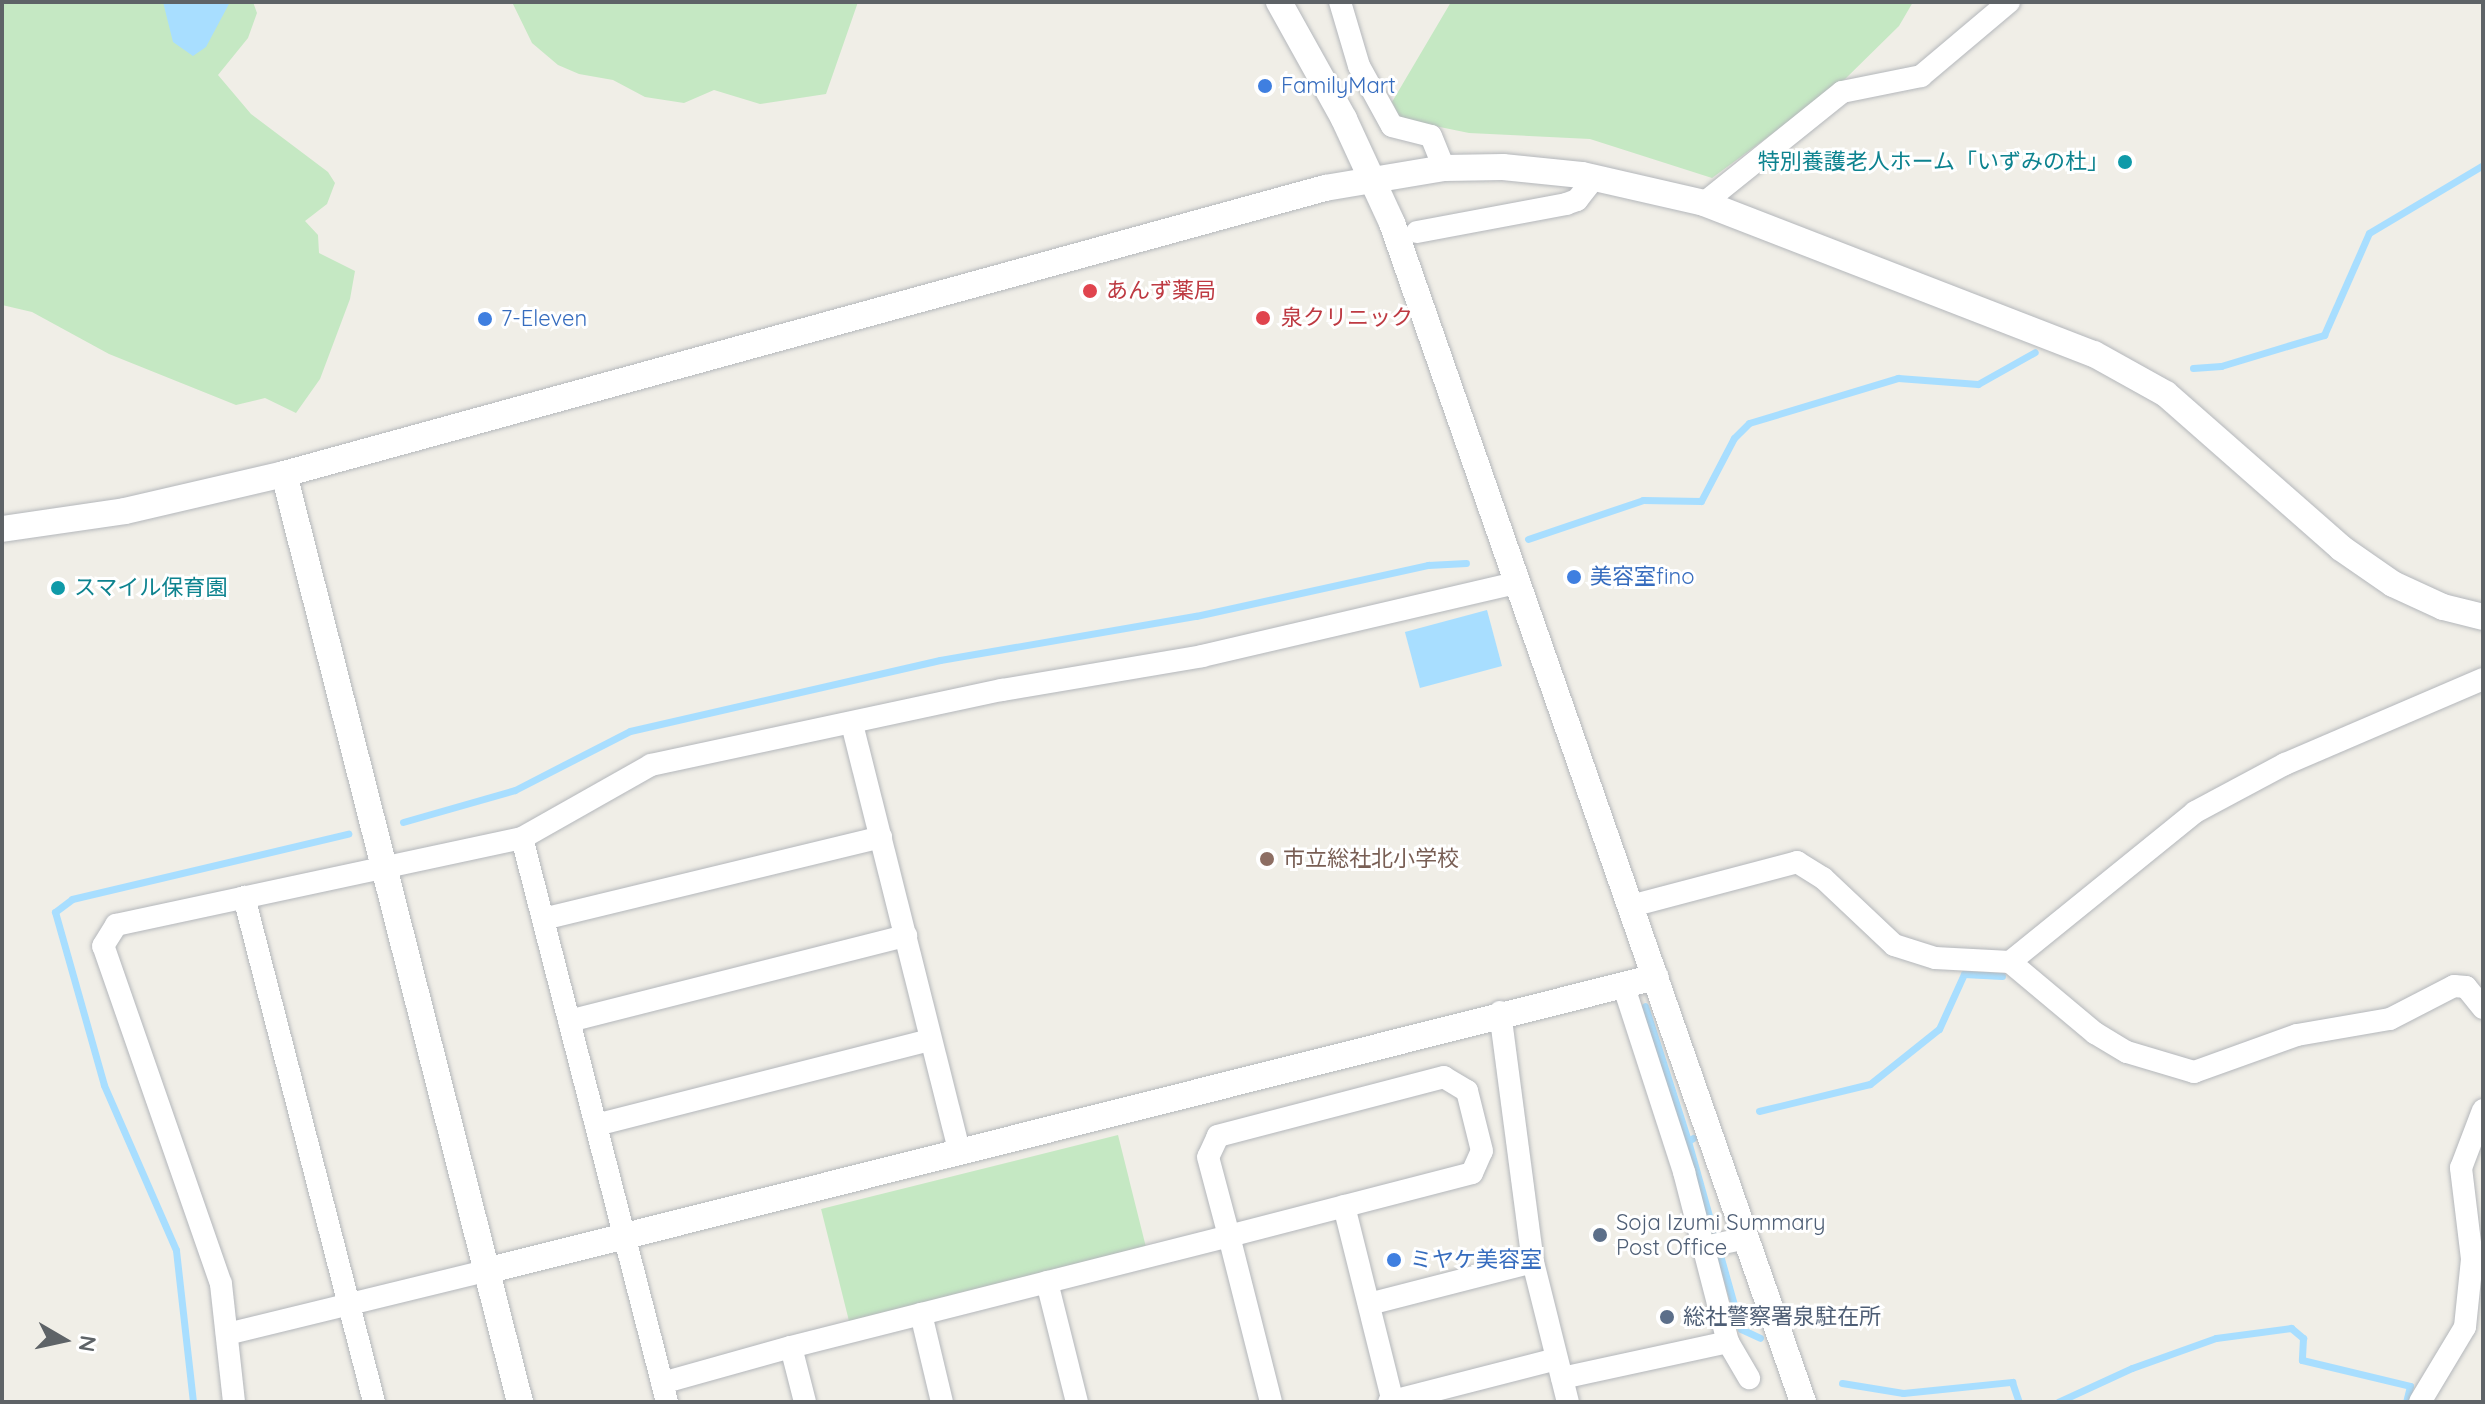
<!DOCTYPE html>
<meta charset="utf-8">
<style>
body{margin:0}
#map{position:relative;width:2485px;height:1404px;overflow:hidden;background:#f0eee7;font-family:Quicksand,"Noto Sans JP",sans-serif}
div>[style]{position:absolute}
.green>*{inset:0;background:#c5e8c3;transform-origin:0 0}
.water>*{inset:0;background:#a8deff;transform-origin:0 0}
.stream>*{height:7px;margin:-3.5px;padding:0 3.5px;transform-origin:3.5px;border-radius:3.5px;background:#a8deff}
.roads{filter:drop-shadow(0 0 2px #b4b7bb) drop-shadow(0 0 2px #b4b7bb)}
.minor>*{height:22px;margin:-11px;padding:0 11px;transform-origin:11px;border-radius:11px;background:#fff}
.tertiary>*{height:26px;margin:-13px;padding:0 13px;transform-origin:13px;border-radius:13px;background:#fff}
.dots>*{width:22px;height:22px;translate:-50% -50%;box-sizing:border-box;border:4px solid #fff;border-radius:50%}
span{translate:-50% -50%;white-space:nowrap;text-align:center;line-height:1.15;-webkit-text-stroke:6px #fff;paint-order:stroke}
.shop-label{font-size:22px;color:#366cbe}
.left{translate:0 -50%;text-align:left}
.culture-label{font-size:22px;color:#0d838f}
.right{translate:-100% -50%;text-align:right}
.health-label{font-size:22px;color:#be3a42}
.education-label{font-size:22px;color:#785e54}
.service-label{font-size:22px;color:#4e5e75}
.frame{position:absolute;inset:0;border:4px solid #5e6367;pointer-events:none}
.north{position:absolute;left:24px;top:1300px;width:80px;height:80px;-webkit-text-stroke:6px #fff;paint-order:stroke;rotate:99deg;font-size:22px;font-weight:700;line-height:32px;text-align:center;color:#5e6367}
.north::after{content:'';display:block;margin:auto;width:28px;height:36px;background:#5e6367;clip-path:polygon(50% 0,100% 100%,50% 72%,0 100%)}
</style>
<div id="map">
<div class="green">
<i style="clip-path:polygon(2px 2px,253px 2px,257px 13px,248px 38px,218px 75px,251px 114px,328px 172px,335px 183px,327px 204px,305px 221px,318px 235px,319px 253px,355px 271px,350px 299px,320px 379px,296px 413px,265px 398px,236px 405px,109px 354px,32px 312px,2px 305px)"></i>
<i style="clip-path:polygon(512px 2px,858px 2px,826px 94px,760px 104px,714px 90px,684px 103px,645px 97px,613px 80px,579px 74px,558px 65px,532px 43px)"></i>
<i style="clip-path:polygon(1451px 2px,1913px 2px,1899px 26px,1840px 84px,1712px 178px,1590px 139px,1469px 133px,1401px 119px,1392px 102px)"></i>
<i style="left:1118px;top:1135px;width:117px;height:306px;rotate:76deg"></i>
</div>
<div class="water">
<i style="clip-path:polygon(163px 2px,230px 2px,206px 47px,193px 56px,173px 42px)"></i>
<i style="left:1487px;top:610px;width:58px;height:85px;rotate:75deg"></i>
</div>
<div class="stream">
<i style="left:2193px;top:368px;width:28px;rotate:-4deg"></i>
<i style="left:2221px;top:366px;width:108px;rotate:-16.8deg"></i>
<i style="left:2324px;top:335px;width:111px;rotate:-66.2deg"></i>
<i style="left:2369px;top:233px;width:133px;rotate:-30.8deg"></i>
<i style="left:1528px;top:539px;width:121px;rotate:-18.7deg"></i>
<i style="left:1643px;top:500px;width:58px;rotate:1deg"></i>
<i style="left:1701px;top:501px;width:71px;rotate:-62.4deg"></i>
<i style="left:1734px;top:438px;width:21px;rotate:-45deg"></i>
<i style="left:1749px;top:423px;width:156px;rotate:-16.8deg"></i>
<i style="left:1898px;top:378px;width:80px;rotate:4.3deg"></i>
<i style="left:1978px;top:384px;width:65px;rotate:-29.3deg"></i>
<i style="left:403px;top:822px;width:116px;rotate:-15.9deg"></i>
<i style="left:515px;top:790px;width:129px;rotate:-27.2deg"></i>
<i style="left:630px;top:731px;width:318px;rotate:-12.9deg"></i>
<i style="left:940px;top:660px;width:260px;rotate:-9.8deg"></i>
<i style="left:1196px;top:616px;width:238px;rotate:-12.4deg"></i>
<i style="left:1428px;top:565px;width:38px;rotate:-3deg"></i>
<i style="left:1645px;top:1006px;width:142px;rotate:72.3deg"></i>
<i style="left:1688px;top:1141px;width:6px;rotate:-31deg"></i>
<i style="left:1759px;top:1111px;width:114px;rotate:-13.7deg"></i>
<i style="left:1870px;top:1084px;width:88px;rotate:-38.6deg"></i>
<i style="left:1939px;top:1029px;width:60px;rotate:-65.6deg"></i>
<i style="left:1964px;top:974px;width:38px;rotate:3deg"></i>
<i style="left:1688px;top:1141px;width:195px;rotate:74.3deg"></i>
<i style="left:1741px;top:1329px;width:21px;rotate:25deg"></i>
<i style="left:1842px;top:1383px;width:62px;rotate:9.3deg"></i>
<i style="left:1903px;top:1393px;width:110px;rotate:-5.8deg"></i>
<i style="left:2012px;top:1382px;width:21px;rotate:71deg"></i>
<i style="left:193px;top:1402px;width:153px;rotate:-96.4deg"></i>
<i style="left:176px;top:1250px;width:180px;rotate:-113.6deg"></i>
<i style="left:104px;top:1085px;width:180px;rotate:-105.8deg"></i>
<i style="left:55px;top:912px;width:21px;rotate:-37deg"></i>
<i style="left:72px;top:899px;width:284px;rotate:-13.3deg"></i>
<i style="left:2058px;top:1402px;width:81px;rotate:-24.7deg"></i>
<i style="left:2132px;top:1368px;width:89px;rotate:-19.7deg"></i>
<i style="left:2216px;top:1338px;width:76px;rotate:-7.6deg"></i>
<i style="left:2291px;top:1328px;width:16px;rotate:40deg"></i>
<i style="left:2303px;top:1338px;width:22px;rotate:93deg"></i>
<i style="left:2302px;top:1360px;width:111px;rotate:13.5deg"></i>
<i style="left:2410px;top:1386px;width:16px;rotate:104deg"></i>
</div>
<div class="roads">
<div class="minor">
<i style="left:1340px;top:2px;width:67px;rotate:73.5deg"></i>
<i style="left:1359px;top:66px;width:68px;rotate:61.2deg"></i>
<i style="left:1392px;top:126px;width:40px;rotate:14.4deg"></i>
<i style="left:1431px;top:136px;width:35px;rotate:68deg"></i>
<i style="left:1704px;top:203px;width:177px;rotate:-38.8deg"></i>
<i style="left:1842px;top:92px;width:81px;rotate:-11.4deg"></i>
<i style="left:1921px;top:76px;width:115px;rotate:-40.1deg"></i>
<i style="left:1417px;top:232px;width:152px;rotate:-10.6deg"></i>
<i style="left:1566px;top:204px;width:12px;rotate:-20deg"></i>
<i style="left:1577px;top:200px;width:28px;rotate:-52deg"></i>
<i style="left:852px;top:724px;width:440px;rotate:75.9deg"></i>
<i style="left:522px;top:838px;width:582px;rotate:75.58deg"></i>
<i style="left:244px;top:897px;width:521px;rotate:75.56deg"></i>
<i style="left:1631px;top:906px;width:172px;rotate:-14.8deg"></i>
<i style="left:1797px;top:862px;width:31px;rotate:32deg"></i>
<i style="left:1823px;top:878px;width:98px;rotate:43.3deg"></i>
<i style="left:1894px;top:945px;width:43px;rotate:17.6deg"></i>
<i style="left:1935px;top:958px;width:75px;rotate:3.1deg"></i>
<i style="left:2010px;top:962px;width:238px;rotate:-39deg"></i>
<i style="left:2195px;top:812px;width:102px;rotate:-28.1deg"></i>
<i style="left:2285px;top:764px;width:215px;rotate:-23.2deg"></i>
<i style="left:543px;top:919px;width:348px;rotate:-13.6deg"></i>
<i style="left:2010px;top:962px;width:111px;rotate:39.9deg"></i>
<i style="left:2095px;top:1033px;width:37px;rotate:31deg"></i>
<i style="left:2127px;top:1052px;width:70px;rotate:16.6deg"></i>
<i style="left:2194px;top:1072px;width:109px;rotate:-19.8deg"></i>
<i style="left:2297px;top:1035px;width:94px;rotate:-9.8deg"></i>
<i style="left:2390px;top:1019px;width:72px;rotate:-27.3deg"></i>
<i style="left:2454px;top:986px;width:12px;rotate:5deg"></i>
<i style="left:2466px;top:987px;width:27px;rotate:51deg"></i>
<i style="left:1623px;top:984px;width:198px;rotate:72deg"></i>
<i style="left:1684px;top:1172px;width:176px;rotate:75.5deg"></i>
<i style="left:1728px;top:1342px;width:42px;rotate:59.7deg"></i>
<i style="left:1500px;top:1012px;width:252px;rotate:82.5deg"></i>
<i style="left:1533px;top:1262px;width:144px;rotate:76deg"></i>
<i style="left:569px;top:1021px;width:348px;rotate:-14.2deg"></i>
<i style="left:596px;top:1125px;width:345px;rotate:-14.3deg"></i>
<i style="left:1344px;top:1206px;width:202px;rotate:76deg"></i>
<i style="left:1704px;top:1247px;width:44px;rotate:-11.8deg"></i>
<i style="left:1047px;top:1282px;width:124px;rotate:76deg"></i>
<i style="left:1369px;top:1304px;width:169px;rotate:-14.4deg"></i>
<i style="left:921px;top:1314px;width:90px;rotate:76.6deg"></i>
<i style="left:227px;top:1334px;width:267px;rotate:-13.7deg"></i>
<i style="left:791px;top:1347px;width:57px;rotate:75.7deg"></i>
<i style="left:1562px;top:1378px;width:170px;rotate:-12.2deg"></i>
<i style="left:662px;top:1383px;width:134px;rotate:-15.6deg"></i>
<i style="left:791px;top:1347px;width:452px;rotate:-14.2deg"></i>
<i style="left:1229px;top:1236px;width:251px;rotate:-14.5deg"></i>
<i style="left:1472px;top:1173px;width:24px;rotate:-66deg"></i>
<i style="left:1482px;top:1151px;width:62px;rotate:-104deg"></i>
<i style="left:1467px;top:1091px;width:27px;rotate:-149deg"></i>
<i style="left:1444px;top:1077px;width:234px;rotate:165.4deg"></i>
<i style="left:1218px;top:1136px;width:23px;rotate:115deg"></i>
<i style="left:1208px;top:1157px;width:82px;rotate:75.1deg"></i>
<i style="left:1229px;top:1236px;width:171px;rotate:75.8deg"></i>
<i style="left:234px;top:1402px;width:119px;rotate:-96.3deg"></i>
<i style="left:221px;top:1284px;width:358px;rotate:-109.2deg"></i>
<i style="left:103px;top:946px;width:25px;rotate:-58deg"></i>
<i style="left:116px;top:925px;width:415px;rotate:-12.1deg"></i>
<i style="left:522px;top:838px;width:148px;rotate:-29.5deg"></i>
<i style="left:651px;top:765px;width:359px;rotate:-12.1deg"></i>
<i style="left:1002px;top:690px;width:203px;rotate:-9.6deg"></i>
<i style="left:1202px;top:656px;width:322px;rotate:-13.1deg"></i>
<i style="left:1389px;top:1402px;width:173px;rotate:-14.4deg"></i>
<i style="left:2420px;top:1402px;width:87px;rotate:-59deg"></i>
<i style="left:2465px;top:1327px;width:68px;rotate:-84.1deg"></i>
<i style="left:2472px;top:1259px;width:92px;rotate:-96.9deg"></i>
<i style="left:2461px;top:1168px;width:62px;rotate:-69.2deg"></i>
</div>
<div class="tertiary">
<i style="left:1279px;top:2px;width:134px;rotate:60.9deg"></i>
<i style="left:1344px;top:119px;width:115px;rotate:65.2deg"></i>
<i style="left:1392px;top:223px;width:1249px;rotate:70.78deg"></i>
<i style="left:284px;top:474px;width:958px;rotate:75.73deg"></i>
<i style="left:2px;top:529px;width:124px;rotate:-8.3deg"></i>
<i style="left:125px;top:511px;width:163px;rotate:-13.1deg"></i>
<i style="left:284px;top:474px;width:1080px;rotate:-15.36deg"></i>
<i style="left:1325px;top:188px;width:121px;rotate:-9.5deg"></i>
<i style="left:1444px;top:168px;width:59px;rotate:-1deg"></i>
<i style="left:1503px;top:167px;width:79px;rotate:5.8deg"></i>
<i style="left:1582px;top:175px;width:125px;rotate:12.9deg"></i>
<i style="left:1704px;top:203px;width:418px;rotate:21.2deg"></i>
<i style="left:2094px;top:354px;width:82px;rotate:29.1deg"></i>
<i style="left:2166px;top:394px;width:233px;rotate:41.3deg"></i>
<i style="left:2341px;top:548px;width:63px;rotate:34.7deg"></i>
<i style="left:2393px;top:584px;width:55px;rotate:24.7deg"></i>
<i style="left:2443px;top:607px;width:41px;rotate:14deg"></i>
<i style="left:486px;top:1271px;width:1206px;rotate:-14.11deg"></i>
</div>
</div>
<div class="dots">
<i style="left:1265px;top:86px;background:#3f7fe0"></i>
<i style="left:2125px;top:162px;background:#0f9aa8"></i>
<i style="left:1090px;top:291px;background:#e0444e"></i>
<i style="left:1263px;top:318px;background:#e0444e"></i>
<i style="left:485px;top:319px;background:#3f7fe0"></i>
<i style="left:1574px;top:577px;background:#3f7fe0"></i>
<i style="left:58px;top:588px;background:#0f9aa8"></i>
<i style="left:1267px;top:859px;background:#8d6e63"></i>
<i style="left:1600px;top:1235px;background:#5c6f8a"></i>
<i style="left:1394px;top:1260px;background:#3f7fe0"></i>
<i style="left:1667px;top:1317px;background:#5c6f8a"></i>
</div>
<div class="shop-label">
<span class="left" style="left:1281px;top:86px">FamilyMart</span>
<span class="left" style="left:501px;top:319px">7-Eleven</span>
<span class="left" style="left:1590px;top:577px">美容室fino</span>
<span class="left" style="left:1410px;top:1260px">ミヤケ美容室</span>
</div>
<div class="culture-label">
<span class="right" style="left:2109px;top:162px">特別養護老人ホーム「いずみの杜」</span>
<span class="left" style="left:74px;top:588px">スマイル保育園</span>
</div>
<div class="health-label">
<span class="left" style="left:1106px;top:291px">あんず薬局</span>
<span class="left" style="left:1281px;top:318px">泉クリニック</span>
</div>
<div class="education-label">
<span class="left" style="left:1283px;top:859px">市立総社北小学校</span>
</div>
<div class="service-label">
<span class="left" style="left:1616px;top:1235px">Soja Izumi Summary<br>Post Office</span>
<span class="left" style="left:1683px;top:1317px">総社警察署泉駐在所</span>
</div>
<div class="frame"></div>
<div class="north">N</div>
</div>
